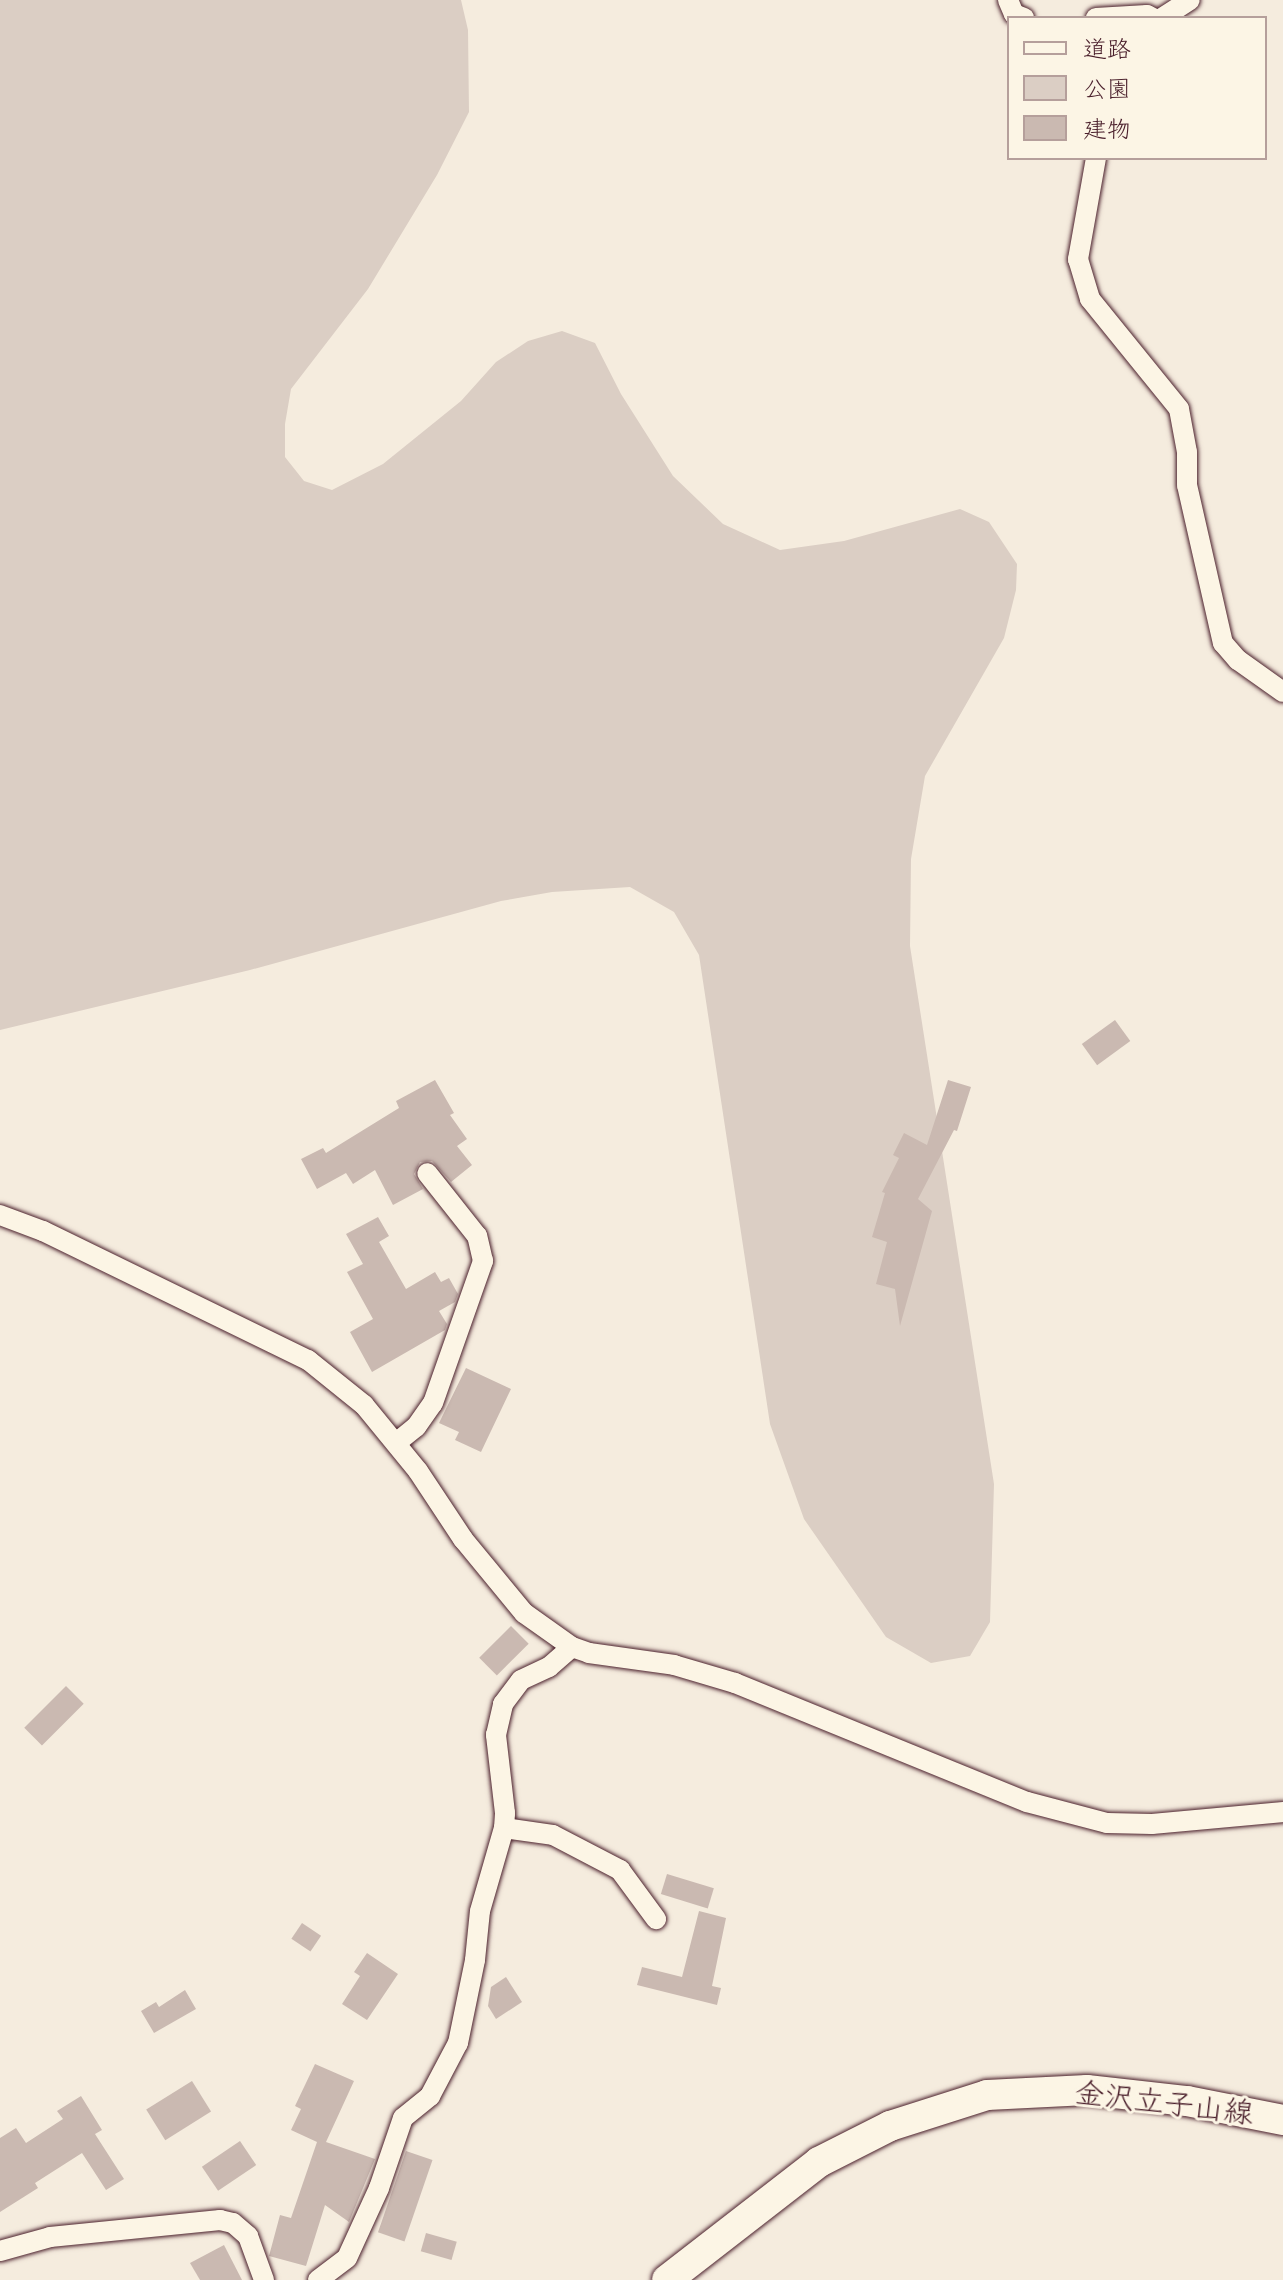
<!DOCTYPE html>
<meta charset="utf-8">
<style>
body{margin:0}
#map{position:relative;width:1283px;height:2280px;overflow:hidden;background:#f5ecde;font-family:"Architects Daughter","Klee One",sans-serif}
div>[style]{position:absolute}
.green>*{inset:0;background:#dbcec4}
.building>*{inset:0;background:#cab9b1;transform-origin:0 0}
.roads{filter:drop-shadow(0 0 2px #4a1f2b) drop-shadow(0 0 2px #4a1f2b)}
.street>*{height:20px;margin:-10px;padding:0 10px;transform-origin:10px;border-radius:10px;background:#fcf5e5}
.secondary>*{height:30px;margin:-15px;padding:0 15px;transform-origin:15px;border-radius:15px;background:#fcf5e5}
span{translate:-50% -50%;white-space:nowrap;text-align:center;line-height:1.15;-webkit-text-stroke:6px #fcf5e5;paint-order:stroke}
.street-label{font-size:30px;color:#4a1f2b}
.legend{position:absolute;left:1007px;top:16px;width:260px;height:144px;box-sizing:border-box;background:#fcf5e5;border:2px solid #b59f9b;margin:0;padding:10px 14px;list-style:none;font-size:24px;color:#4a1f2b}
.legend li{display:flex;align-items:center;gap:16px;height:40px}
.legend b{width:40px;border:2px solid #b59f9b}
</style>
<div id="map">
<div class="green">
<i style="clip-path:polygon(0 0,461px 0,468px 30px,469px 112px,437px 175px,368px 289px,291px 389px,285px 424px,285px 457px,304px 481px,332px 490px,383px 464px,461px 401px,496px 362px,528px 341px,562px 331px,595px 343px,621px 394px,673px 476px,723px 524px,780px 550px,844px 541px,960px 509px,989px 522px,1017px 564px,1016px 590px,1004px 638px,925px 776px,911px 859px,910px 946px,994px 1484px,990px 1622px,970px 1656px,931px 1663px,886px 1637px,804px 1519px,770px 1424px,699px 955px,674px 912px,630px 887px,552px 892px,501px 901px,250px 970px,0 1030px)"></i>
</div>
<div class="building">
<i style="left:1115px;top:1020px;width:26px;height:41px;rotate:54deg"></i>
<i style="clip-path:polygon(435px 1080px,454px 1113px,450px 1115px,467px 1139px,457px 1146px,472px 1165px,451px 1182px,432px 1161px,420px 1162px,414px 1174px,423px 1189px,393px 1205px,375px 1170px,353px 1184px,346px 1173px,317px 1189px,301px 1159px,323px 1148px,326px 1153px,399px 1108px,396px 1101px)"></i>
<i style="clip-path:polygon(948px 1080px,971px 1087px,957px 1131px,954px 1130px,918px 1199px,932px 1211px,900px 1326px,895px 1289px,876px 1284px,887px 1242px,872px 1237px,885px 1193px,882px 1192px,899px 1158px,893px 1155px,904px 1133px,927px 1145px)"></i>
<i style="clip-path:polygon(378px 1217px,389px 1236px,379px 1242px,406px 1289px,435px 1272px,441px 1282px,449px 1278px,458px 1294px,455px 1302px,439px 1311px,447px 1324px,445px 1330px,372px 1372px,350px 1332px,373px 1319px,347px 1272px,363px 1264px,346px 1234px)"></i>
<i style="clip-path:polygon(466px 1368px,511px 1389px,481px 1452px,455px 1440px,459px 1432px,439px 1423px)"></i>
<i style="left:511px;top:1626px;width:25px;height:45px;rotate:45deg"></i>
<i style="left:66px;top:1686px;width:25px;height:59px;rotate:45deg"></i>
<i style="left:667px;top:1874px;width:49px;height:21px;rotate:17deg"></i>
<i style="clip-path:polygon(699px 1911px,726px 1918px,712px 1986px,721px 1988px,717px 2005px,637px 1985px,642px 1967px,682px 1977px)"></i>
<i style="left:302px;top:1923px;width:23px;height:19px;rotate:34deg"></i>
<i style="clip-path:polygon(367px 1953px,398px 1974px,367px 2020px,342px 2004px,360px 1976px,354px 1972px)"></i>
<i style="clip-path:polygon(506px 1977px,522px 2002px,496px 2019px,488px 2006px,491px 1987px)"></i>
<i style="clip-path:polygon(185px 1990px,196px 2009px,154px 2033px,141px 2011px,156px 2002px,159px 2007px)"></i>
<i style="clip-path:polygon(315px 2064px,354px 2081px,326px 2142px,375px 2159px,349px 2222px,325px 2205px,306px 2266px,269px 2256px,280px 2215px,291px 2218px,317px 2142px,291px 2130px,301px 2109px,295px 2106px)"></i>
<i style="left:192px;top:2081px;width:36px;height:54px;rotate:58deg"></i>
<i style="clip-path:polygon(81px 2096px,102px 2130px,95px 2134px,124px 2179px,106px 2190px,82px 2153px,35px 2183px,38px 2188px,0 2212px,0 2138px,16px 2128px,26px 2143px,63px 2119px,57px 2111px)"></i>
<i style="left:240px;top:2141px;width:29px;height:46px;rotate:56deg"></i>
<i style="left:406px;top:2151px;width:28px;height:86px;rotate:19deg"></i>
<i style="left:426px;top:2233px;width:32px;height:19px;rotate:16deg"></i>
<i style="clip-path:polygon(224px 2245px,242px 2280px,200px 2280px,190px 2263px)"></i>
</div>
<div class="roads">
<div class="street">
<i style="left:1008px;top:0;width:15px;rotate:67deg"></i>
<i style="left:1014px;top:14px;width:11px;rotate:22deg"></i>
<i style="left:1096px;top:18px;width:51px;rotate:-3.4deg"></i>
<i style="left:1147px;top:15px;width:7px;rotate:27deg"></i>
<i style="left:1162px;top:18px;width:33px;rotate:-33deg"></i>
<i style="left:1096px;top:158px;width:103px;rotate:100.1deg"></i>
<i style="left:1078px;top:259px;width:42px;rotate:73.3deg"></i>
<i style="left:1090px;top:299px;width:141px;rotate:51deg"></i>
<i style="left:1179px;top:409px;width:44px;rotate:79.5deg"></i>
<i style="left:1187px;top:452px;width:33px;rotate:90deg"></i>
<i style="left:1187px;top:485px;width:162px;rotate:77.2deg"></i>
<i style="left:1223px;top:643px;width:23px;rotate:49deg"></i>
<i style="left:1238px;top:660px;width:55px;rotate:35.4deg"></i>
<i style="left:0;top:1215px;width:46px;rotate:20.4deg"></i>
<i style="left:43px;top:1231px;width:295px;rotate:26deg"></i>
<i style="left:308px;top:1360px;width:72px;rotate:38.8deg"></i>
<i style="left:364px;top:1405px;width:85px;rotate:50.7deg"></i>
<i style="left:418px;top:1471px;width:82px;rotate:56.5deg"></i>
<i style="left:463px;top:1539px;width:96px;rotate:50.5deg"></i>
<i style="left:524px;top:1613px;width:59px;rotate:35.3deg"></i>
<i style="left:572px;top:1647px;width:18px;rotate:19deg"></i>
<i style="left:589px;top:1653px;width:86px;rotate:8deg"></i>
<i style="left:674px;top:1665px;width:64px;rotate:16.4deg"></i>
<i style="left:735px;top:1683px;width:315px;rotate:22.2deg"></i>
<i style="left:1027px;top:1802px;width:83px;rotate:14.7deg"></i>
<i style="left:1107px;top:1823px;width:45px;rotate:1.3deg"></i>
<i style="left:1152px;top:1824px;width:132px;rotate:-5.2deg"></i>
<i style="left:396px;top:1443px;width:26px;rotate:-39deg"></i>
<i style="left:416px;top:1427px;width:29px;rotate:-55deg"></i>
<i style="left:433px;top:1403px;width:151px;rotate:-70.6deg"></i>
<i style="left:483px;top:1261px;width:26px;rotate:-103deg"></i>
<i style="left:477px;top:1236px;width:80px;rotate:-128.4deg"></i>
<i style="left:504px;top:1828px;width:49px;rotate:8.1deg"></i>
<i style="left:553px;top:1835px;width:76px;rotate:27.6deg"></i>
<i style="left:620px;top:1870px;width:61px;rotate:53.7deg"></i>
<i style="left:0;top:2251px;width:52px;rotate:-15.6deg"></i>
<i style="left:50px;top:2237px;width:171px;rotate:-5.7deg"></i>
<i style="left:220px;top:2220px;width:13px;rotate:13deg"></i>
<i style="left:233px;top:2223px;width:20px;rotate:41deg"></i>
<i style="left:248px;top:2236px;width:47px;rotate:70deg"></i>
<i style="left:318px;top:2280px;width:36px;rotate:-37deg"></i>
<i style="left:347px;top:2258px;width:77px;rotate:-65.4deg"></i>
<i style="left:379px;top:2188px;width:74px;rotate:-71.1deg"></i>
<i style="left:403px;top:2118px;width:35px;rotate:-39deg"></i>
<i style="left:430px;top:2096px;width:60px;rotate:-62.2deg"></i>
<i style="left:458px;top:2043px;width:85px;rotate:-78.4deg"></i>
<i style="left:475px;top:1960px;width:49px;rotate:-84.2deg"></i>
<i style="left:480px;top:1911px;width:86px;rotate:-73.9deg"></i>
<i style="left:504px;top:1828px;width:15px;rotate:-86deg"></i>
<i style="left:505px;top:1813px;width:79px;rotate:-96.6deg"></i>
<i style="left:496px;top:1735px;width:32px;rotate:-77deg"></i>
<i style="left:503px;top:1704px;width:30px;rotate:-53deg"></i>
<i style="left:521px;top:1680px;width:31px;rotate:-25deg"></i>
<i style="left:549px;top:1667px;width:30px;rotate:-41deg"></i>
</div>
<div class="secondary">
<i style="left:667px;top:2280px;width:192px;rotate:-37.8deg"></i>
<i style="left:819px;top:2162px;width:80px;rotate:-26.9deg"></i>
<i style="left:890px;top:2126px;width:102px;rotate:-17.7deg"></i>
<i style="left:987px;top:2095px;width:100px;rotate:-2.9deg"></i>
<i style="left:1087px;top:2090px;width:101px;rotate:6.3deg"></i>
<i style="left:1187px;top:2101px;width:98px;rotate:11.2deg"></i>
</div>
</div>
<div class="street-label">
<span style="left:1164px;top:2104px;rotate:7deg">金沢立子山線</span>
</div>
<ul class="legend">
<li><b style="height:10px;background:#fcf5e5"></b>道路</li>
<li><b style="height:22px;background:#dbcec4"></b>公園</li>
<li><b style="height:22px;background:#cab9b1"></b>建物</li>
</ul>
</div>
